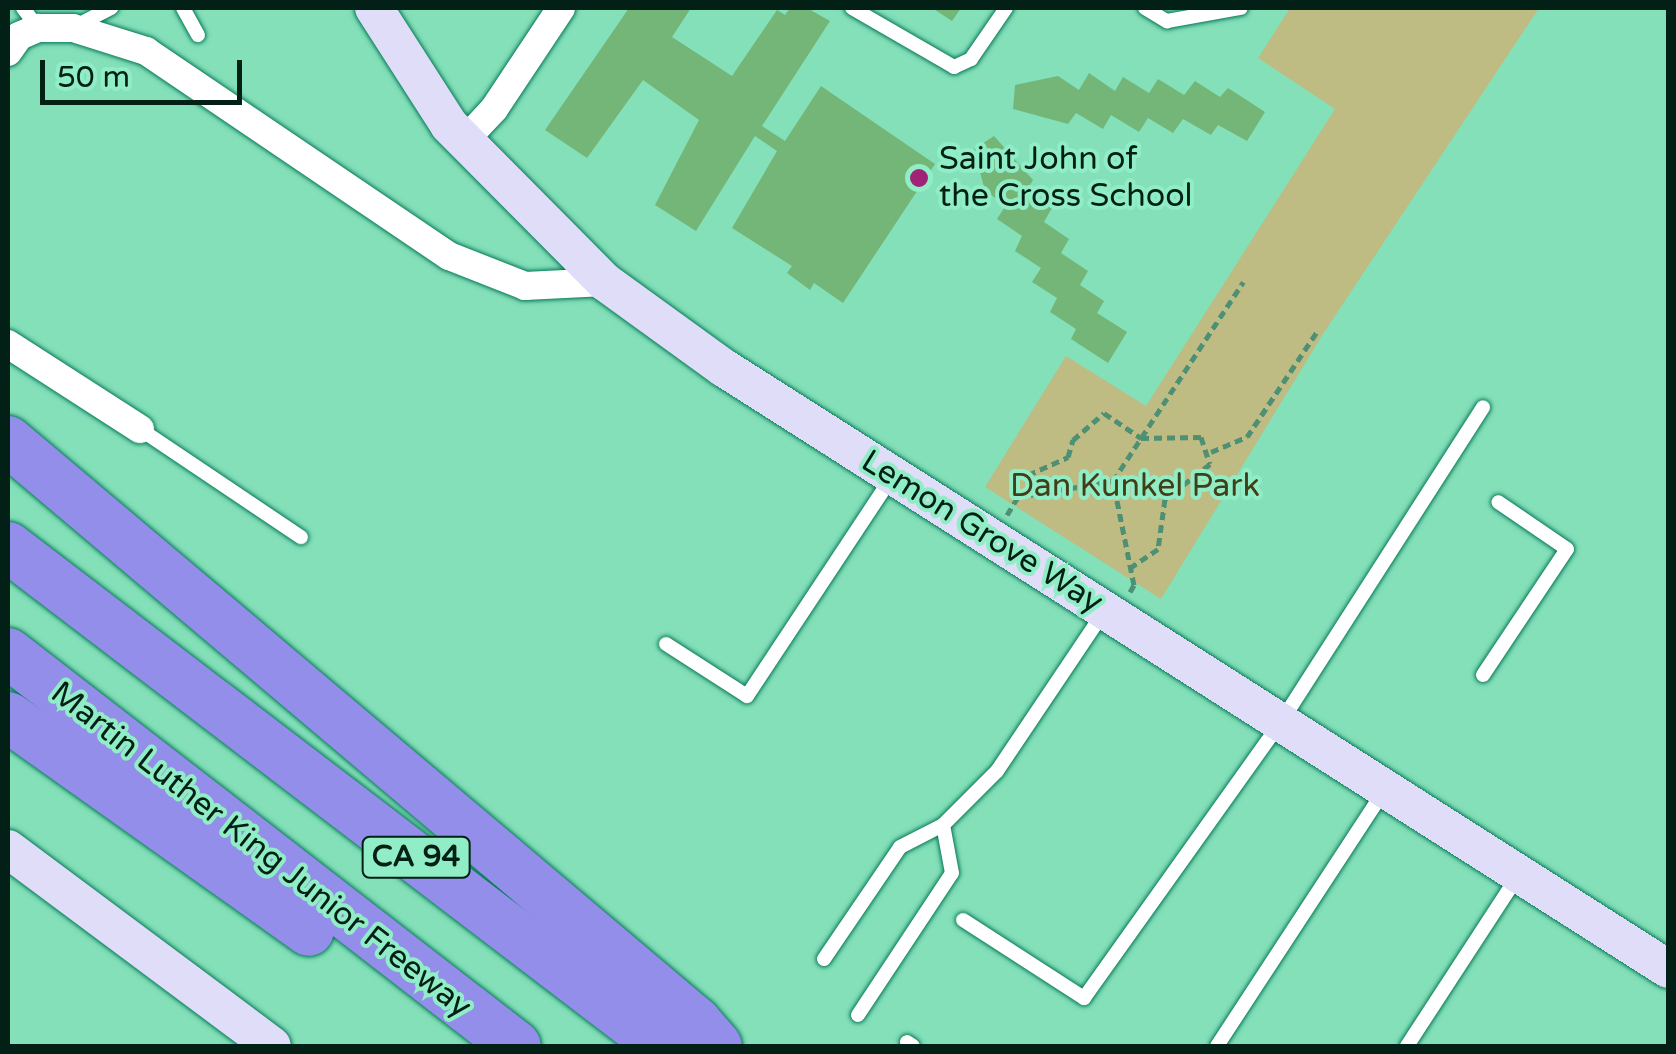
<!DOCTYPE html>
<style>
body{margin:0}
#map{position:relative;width:1676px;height:1054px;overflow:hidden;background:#83e0b9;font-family:"Varela Round",sans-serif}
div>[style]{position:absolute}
.green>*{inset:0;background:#bebb83}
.building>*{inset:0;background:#74b677}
.path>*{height:5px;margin-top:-2.5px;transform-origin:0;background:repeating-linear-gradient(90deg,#4d9074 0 8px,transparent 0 13px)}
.roads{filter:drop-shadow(0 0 2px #077958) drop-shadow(0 0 2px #077958)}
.lane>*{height:14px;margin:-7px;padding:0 7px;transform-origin:7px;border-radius:7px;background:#fff}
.street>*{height:28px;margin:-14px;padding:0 14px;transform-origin:14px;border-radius:14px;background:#fff}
.secondary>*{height:38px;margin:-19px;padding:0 19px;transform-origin:19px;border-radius:19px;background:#dfddf8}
.highway>*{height:50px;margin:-25px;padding:0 25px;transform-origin:25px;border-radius:25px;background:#938ee9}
.dots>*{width:28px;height:28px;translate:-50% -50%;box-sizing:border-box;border:5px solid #90edc6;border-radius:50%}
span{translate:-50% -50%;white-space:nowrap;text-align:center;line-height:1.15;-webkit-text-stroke:8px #90edc6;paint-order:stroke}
.shield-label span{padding:2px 8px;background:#90edc6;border:2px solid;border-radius:8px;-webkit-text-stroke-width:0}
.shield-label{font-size:30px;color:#022015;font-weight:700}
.poi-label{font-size:32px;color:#022015}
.left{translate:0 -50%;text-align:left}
.park-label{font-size:32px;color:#423f18}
.street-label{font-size:32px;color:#022015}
.frame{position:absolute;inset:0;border:10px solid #022015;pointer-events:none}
.scale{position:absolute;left:40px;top:60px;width:202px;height:45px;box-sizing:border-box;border:5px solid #022015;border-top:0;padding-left:12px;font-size:30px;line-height:35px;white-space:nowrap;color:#022015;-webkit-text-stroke:8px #90edc6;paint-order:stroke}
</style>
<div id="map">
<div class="green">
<i style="clip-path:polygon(1290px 8px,1539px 8px,1323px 334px,1161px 599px,985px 487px,1066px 356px,1146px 406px,1335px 109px,1258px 58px)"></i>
</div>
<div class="building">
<i style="clip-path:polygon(629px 8px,691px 8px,672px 37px,732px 76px,777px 10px,785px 15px,790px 8px,807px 8px,830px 21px,762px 126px,785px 141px,821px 86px,935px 164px,843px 303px,814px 283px,810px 290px,787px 273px,792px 266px,732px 228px,777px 151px,755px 136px,696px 231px,655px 205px,699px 120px,643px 80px,587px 158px,545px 130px)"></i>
<i style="clip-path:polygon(932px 8px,961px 8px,952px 21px)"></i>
<i style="clip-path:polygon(1089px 73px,1115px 91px,1123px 77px,1149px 93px,1158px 79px,1184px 95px,1195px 81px,1220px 97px,1228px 88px,1265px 112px,1247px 141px,1218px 125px,1211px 135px,1183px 119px,1173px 133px,1148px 118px,1139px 132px,1111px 115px,1103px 129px,1076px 113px,1068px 124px,1013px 109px,1015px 85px,1058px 76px,1079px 90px)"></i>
<i style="clip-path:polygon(994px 136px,1033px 180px,1026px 192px,1052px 208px,1044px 222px,1069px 239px,1061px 253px,1088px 271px,1080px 285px,1104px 301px,1097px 313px,1127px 332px,1108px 363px,1071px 339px,1076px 329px,1050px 312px,1057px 298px,1032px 282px,1041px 268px,1015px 251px,1022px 236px,997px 219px,1006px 205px,985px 191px,974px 149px)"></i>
</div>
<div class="path">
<i style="left:1211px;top:452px;width:39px;rotate:-23deg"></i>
<i style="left:1247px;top:437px;width:128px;rotate:-56.4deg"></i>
<i style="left:1026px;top:496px;width:21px;rotate:-85deg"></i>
<i style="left:1028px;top:475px;width:44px;rotate:-24.2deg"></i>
<i style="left:1068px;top:457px;width:18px;rotate:-74deg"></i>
<i style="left:1073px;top:440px;width:41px;rotate:-41.1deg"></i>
<i style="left:1104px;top:413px;width:45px;rotate:34deg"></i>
<i style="left:1141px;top:438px;width:60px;rotate:-1deg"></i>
<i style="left:1201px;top:437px;width:28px;rotate:72deg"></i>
<i style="left:1210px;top:464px;width:57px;rotate:142.1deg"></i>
<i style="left:1165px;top:499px;width:50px;rotate:98deg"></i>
<i style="left:1158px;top:549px;width:32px;rotate:146deg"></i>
<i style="left:1007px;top:515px;width:21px;rotate:-59deg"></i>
<i style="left:1018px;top:497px;width:96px;rotate:-9.6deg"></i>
<i style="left:1130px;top:592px;width:8px;rotate:-60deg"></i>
<i style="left:1134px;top:585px;width:106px;rotate:-101.4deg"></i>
<i style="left:1113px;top:481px;width:238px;rotate:-56.8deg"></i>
</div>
<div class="roads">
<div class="lane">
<i style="left:23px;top:8px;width:25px;rotate:53deg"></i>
<i style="left:183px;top:8px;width:31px;rotate:61deg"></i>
<i style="left:852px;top:8px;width:118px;rotate:30deg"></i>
<i style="left:954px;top:67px;width:19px;rotate:-25deg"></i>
<i style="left:971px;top:59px;width:62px;rotate:-55.5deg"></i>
<i style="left:1145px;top:8px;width:26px;rotate:31deg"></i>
<i style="left:1167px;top:21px;width:75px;rotate:-10deg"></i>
<i style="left:74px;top:27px;width:42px;rotate:-27.2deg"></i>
<i style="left:140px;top:429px;width:194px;rotate:33.9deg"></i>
<i style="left:666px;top:644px;width:96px;rotate:32.7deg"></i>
<i style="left:747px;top:696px;width:263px;rotate:-56.5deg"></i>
<i style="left:1483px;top:675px;width:151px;rotate:-56.3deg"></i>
<i style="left:1567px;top:549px;width:83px;rotate:-145.7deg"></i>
<i style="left:963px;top:920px;width:144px;rotate:32.8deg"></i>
<i style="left:1084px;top:998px;width:339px;rotate:-54.5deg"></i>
<i style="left:1281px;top:722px;width:374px;rotate:-57.3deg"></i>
<i style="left:824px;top:959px;width:135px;rotate:-55.8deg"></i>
<i style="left:900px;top:847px;width:48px;rotate:-27.1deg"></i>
<i style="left:943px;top:825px;width:76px;rotate:-45deg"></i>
<i style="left:997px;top:771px;width:194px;rotate:-56.1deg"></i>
<i style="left:858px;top:1015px;width:170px;rotate:-56.5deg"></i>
<i style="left:952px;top:873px;width:49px;rotate:-100.6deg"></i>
<i style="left:907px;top:1042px;width:7px;rotate:34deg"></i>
<i style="left:1217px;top:1046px;width:303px;rotate:-56.8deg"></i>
<i style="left:1407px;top:1046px;width:205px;rotate:-56.9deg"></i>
</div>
<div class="street">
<i style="left:8px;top:52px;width:19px;rotate:-55deg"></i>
<i style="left:19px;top:36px;width:21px;rotate:-23deg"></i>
<i style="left:38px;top:28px;width:35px"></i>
<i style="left:73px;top:28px;width:77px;rotate:17.5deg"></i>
<i style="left:146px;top:51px;width:366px;rotate:34.1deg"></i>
<i style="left:449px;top:256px;width:82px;rotate:21.5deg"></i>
<i style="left:525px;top:286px;width:80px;rotate:-2.9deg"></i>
<i style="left:464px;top:141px;width:44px;rotate:-46.8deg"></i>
<i style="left:494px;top:109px;width:121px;rotate:-56.4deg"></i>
<i style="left:8px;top:344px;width:157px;rotate:32.8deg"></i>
</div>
<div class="secondary">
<i style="left:374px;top:8px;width:139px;rotate:57.3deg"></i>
<i style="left:449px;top:125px;width:221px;rotate:45.2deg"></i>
<i style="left:605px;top:282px;width:147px;rotate:35.9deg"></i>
<i style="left:724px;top:368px;width:1119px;rotate:32.48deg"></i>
<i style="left:8px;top:849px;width:329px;rotate:36.7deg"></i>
</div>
<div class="highway">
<i style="left:8px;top:441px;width:901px;rotate:40.18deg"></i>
<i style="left:696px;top:1022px;width:32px;rotate:49deg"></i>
<i style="left:8px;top:547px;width:823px;rotate:37.34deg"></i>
<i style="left:8px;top:653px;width:642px;rotate:37.73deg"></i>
<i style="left:8px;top:717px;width:369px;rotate:35.4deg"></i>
</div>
</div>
<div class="dots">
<i style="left:919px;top:178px;background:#a12377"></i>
</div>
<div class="shield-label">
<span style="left:416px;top:857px">CA 94</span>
</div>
<div class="poi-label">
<span class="left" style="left:939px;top:178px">Saint John of<br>the Cross School</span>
</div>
<div class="park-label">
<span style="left:1135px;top:486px">Dan Kunkel Park</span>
</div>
<div class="street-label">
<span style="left:982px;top:532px;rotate:32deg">Lemon Grove Way</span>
<span style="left:261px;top:850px;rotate:38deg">Martin Luther King Junior Freeway</span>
</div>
<div class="frame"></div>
<div class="scale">50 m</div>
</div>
